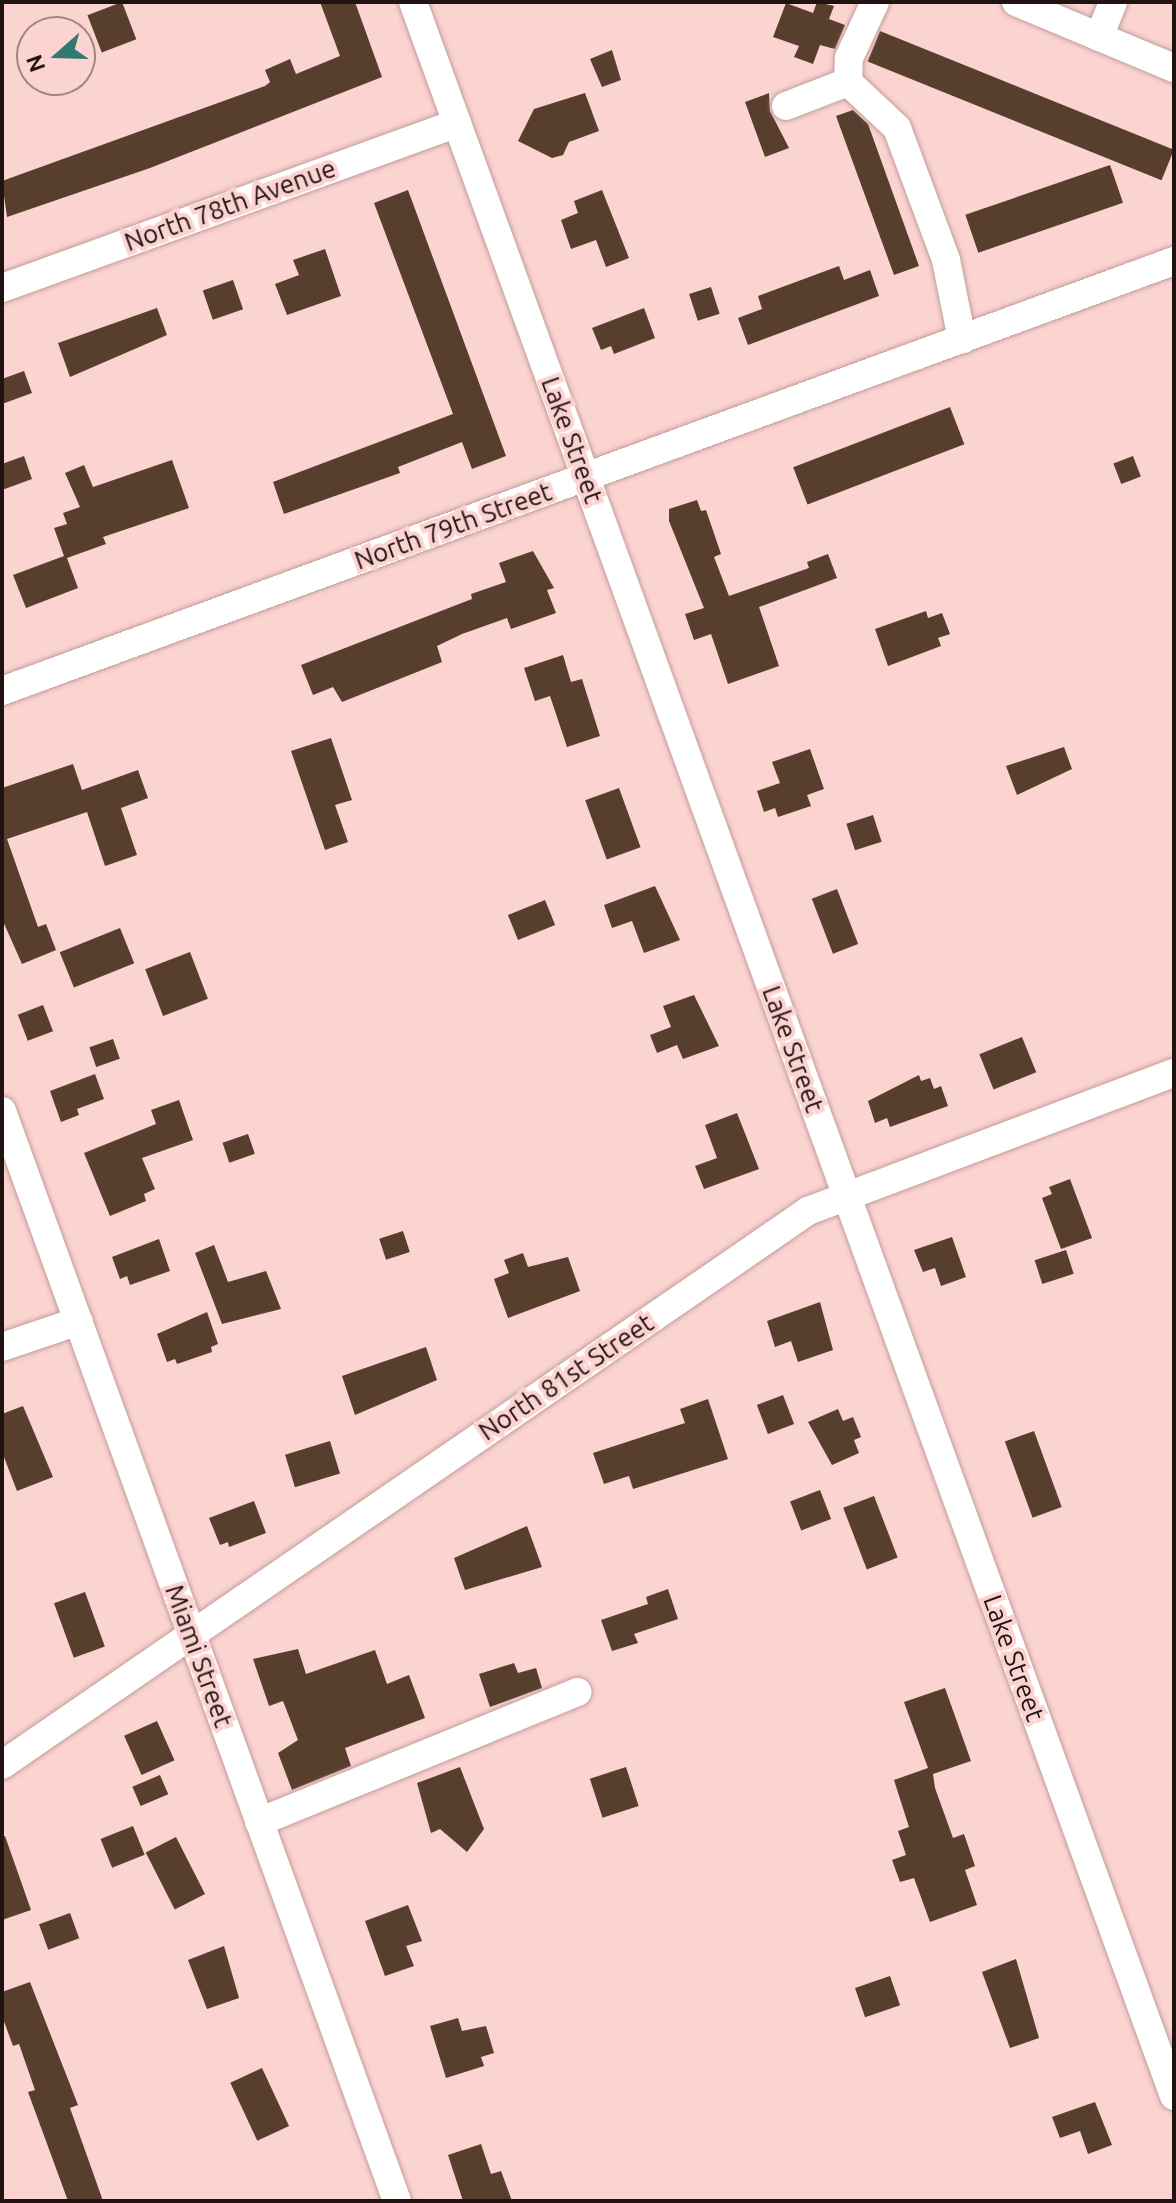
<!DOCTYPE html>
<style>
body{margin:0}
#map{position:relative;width:1176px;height:2203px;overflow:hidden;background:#fbd3d0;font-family:Ubuntu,sans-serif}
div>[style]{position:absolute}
.building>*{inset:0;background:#573e2d;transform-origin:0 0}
.roads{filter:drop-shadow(0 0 2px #c29d9a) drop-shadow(0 0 2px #c29d9a)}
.minor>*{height:28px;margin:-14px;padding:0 14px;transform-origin:14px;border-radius:14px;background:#fff}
span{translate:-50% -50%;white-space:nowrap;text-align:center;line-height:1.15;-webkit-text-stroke:8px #fbd3d0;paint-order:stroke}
.street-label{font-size:26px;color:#201312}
.frame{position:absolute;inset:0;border:4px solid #201312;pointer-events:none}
.north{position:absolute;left:16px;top:16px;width:80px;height:80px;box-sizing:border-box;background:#fbd3d0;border:2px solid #a38684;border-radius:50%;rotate:250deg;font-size:22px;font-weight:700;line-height:32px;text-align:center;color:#201312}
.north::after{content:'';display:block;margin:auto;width:28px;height:36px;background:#327970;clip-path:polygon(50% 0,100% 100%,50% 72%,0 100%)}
</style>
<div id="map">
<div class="building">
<i style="left:122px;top:2px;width:40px;height:37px;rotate:69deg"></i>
<i style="clip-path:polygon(320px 2px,355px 2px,382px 77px,150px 168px,7px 217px,2px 181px,265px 86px,270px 82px,265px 70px,290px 59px,296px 74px,340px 56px)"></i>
<i style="clip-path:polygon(817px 2px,834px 6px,829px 19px,845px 25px,835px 49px,820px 45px,813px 64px,794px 57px,799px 46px,773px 37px,786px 3px,813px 13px)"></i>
<i style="left:880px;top:31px;width:317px;height:33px;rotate:22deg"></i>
<i style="clip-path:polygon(612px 50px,621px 80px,602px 87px,590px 59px)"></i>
<i style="clip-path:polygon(585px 93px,599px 131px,569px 142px,563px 155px,552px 158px,518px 141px,534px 109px)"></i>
<i style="clip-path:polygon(769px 93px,770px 111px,789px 148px,765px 157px,745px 102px)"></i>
<i style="clip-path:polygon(853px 110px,868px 124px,919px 266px,894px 275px,836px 116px)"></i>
<i style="left:1110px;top:165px;width:40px;height:153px;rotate:71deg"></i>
<i style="clip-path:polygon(408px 190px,506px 456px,472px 469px,462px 442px,398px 467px,400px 473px,284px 514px,273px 482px,453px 414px,374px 203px)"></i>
<i style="clip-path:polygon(602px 190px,629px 258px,606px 267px,596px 240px,571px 249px,561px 220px,578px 213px,574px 201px)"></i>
<i style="clip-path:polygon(325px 249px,341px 296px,287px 315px,275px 284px,299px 275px,293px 260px)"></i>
<i style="clip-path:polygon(839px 266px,844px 280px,870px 270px,879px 296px,748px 345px,738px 318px,762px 309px,758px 296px)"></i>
<i style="left:233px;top:280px;width:31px;height:32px;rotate:71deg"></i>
<i style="left:711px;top:287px;width:28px;height:23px;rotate:72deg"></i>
<i style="clip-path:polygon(157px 308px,167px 335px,70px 377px,58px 343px)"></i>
<i style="clip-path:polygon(644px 308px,655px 338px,614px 354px,611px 346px,601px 350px,592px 328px)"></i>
<i style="clip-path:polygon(24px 371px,32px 393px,2px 404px,2px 379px)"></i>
<i style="left:950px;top:407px;width:40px;height:168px;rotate:69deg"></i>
<i style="clip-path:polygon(24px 456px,32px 479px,2px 490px,2px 464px)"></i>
<i style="left:1133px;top:456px;width:22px;height:21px;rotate:69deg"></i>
<i style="clip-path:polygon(172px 460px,189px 508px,103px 537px,106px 544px,67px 558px,78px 588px,26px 608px,13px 575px,64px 556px,54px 528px,67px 524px,63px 513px,80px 507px,65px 473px,84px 465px,93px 487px)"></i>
<i style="clip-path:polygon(697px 500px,701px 511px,706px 510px,721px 554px,714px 557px,729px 596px,809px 568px,807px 562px,828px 554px,837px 578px,759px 607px,779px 666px,728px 684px,711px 634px,694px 640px,685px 614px,704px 608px,669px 521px,669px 509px)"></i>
<i style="clip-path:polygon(533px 551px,554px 588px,547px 590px,556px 613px,511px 629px,507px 618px,462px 634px,437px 646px,442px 662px,342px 702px,333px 687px,313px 695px,301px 665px,472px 599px,471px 594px,506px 582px,499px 563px)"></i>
<i style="clip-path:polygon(926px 611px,928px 618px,942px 613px,950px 634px,938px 638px,941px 646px,888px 666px,875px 629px)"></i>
<i style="clip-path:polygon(563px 655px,571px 682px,582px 679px,600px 736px,567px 747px,550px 696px,535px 701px,524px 668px)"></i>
<i style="clip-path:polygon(331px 738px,352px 800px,335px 805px,348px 842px,325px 850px,291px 751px)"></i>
<i style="clip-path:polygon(1064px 747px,1072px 769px,1017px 795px,1006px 766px)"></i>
<i style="clip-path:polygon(810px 749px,824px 789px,807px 795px,811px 806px,778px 817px,775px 808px,764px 812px,757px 791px,780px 783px,772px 762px)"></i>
<i style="clip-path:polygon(73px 764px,82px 790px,138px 770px,148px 798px,121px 808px,137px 855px,105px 866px,87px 812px,7px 839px,38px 927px,46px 924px,56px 950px,22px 964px,2px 919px,2px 788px)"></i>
<i style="left:619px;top:788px;width:63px;height:36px;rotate:70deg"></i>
<i style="left:873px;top:815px;width:28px;height:28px;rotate:72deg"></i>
<i style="clip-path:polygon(655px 886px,680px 940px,644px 953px,632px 921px,612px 928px,604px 905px)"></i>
<i style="left:837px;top:889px;width:59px;height:27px;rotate:69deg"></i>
<i style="left:545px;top:900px;width:27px;height:40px;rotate:68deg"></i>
<i style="left:120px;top:928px;width:38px;height:65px;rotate:68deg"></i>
<i style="left:190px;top:952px;width:50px;height:48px;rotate:69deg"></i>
<i style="clip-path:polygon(694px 995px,719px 1046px,683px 1059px,677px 1045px,657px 1053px,650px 1035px,671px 1027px,663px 1006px)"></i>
<i style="left:43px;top:1005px;width:28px;height:27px;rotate:69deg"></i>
<i style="left:1022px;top:1037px;width:38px;height:46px;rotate:68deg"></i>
<i style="left:113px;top:1039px;width:21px;height:25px;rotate:71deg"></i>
<i style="clip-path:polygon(95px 1074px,104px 1099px,77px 1109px,79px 1115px,61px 1122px,50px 1091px)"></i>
<i style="clip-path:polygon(919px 1075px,921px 1081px,930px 1078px,934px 1089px,941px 1086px,948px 1106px,890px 1127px,887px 1118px,875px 1123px,868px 1101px)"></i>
<i style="clip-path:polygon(179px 1100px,193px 1140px,142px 1158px,155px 1189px,144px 1194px,146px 1201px,110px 1216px,84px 1153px,156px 1124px,151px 1110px)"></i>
<i style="clip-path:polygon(737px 1113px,759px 1169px,704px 1189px,695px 1166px,717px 1158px,705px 1125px)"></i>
<i style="left:248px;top:1134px;width:21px;height:27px;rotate:71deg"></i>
<i style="clip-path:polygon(1070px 1179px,1092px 1238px,1061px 1249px,1042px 1198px,1052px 1194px,1049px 1187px)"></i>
<i style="left:403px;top:1231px;width:22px;height:25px;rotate:72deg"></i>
<i style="clip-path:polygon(952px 1237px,966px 1277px,941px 1286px,935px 1268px,923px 1272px,914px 1250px)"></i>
<i style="clip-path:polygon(159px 1239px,170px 1271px,130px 1285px,127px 1276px,120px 1279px,112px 1257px)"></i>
<i style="clip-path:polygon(214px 1245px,228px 1282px,266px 1271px,281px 1309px,222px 1324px,195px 1253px)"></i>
<i style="left:1066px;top:1250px;width:25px;height:33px;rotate:72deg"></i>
<i style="clip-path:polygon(523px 1253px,528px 1267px,568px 1257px,580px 1291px,508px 1318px,494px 1279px,509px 1273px,504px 1260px)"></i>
<i style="clip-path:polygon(820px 1302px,833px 1350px,798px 1362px,791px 1341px,775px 1347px,767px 1321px)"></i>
<i style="clip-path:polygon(207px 1312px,218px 1344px,211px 1347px,212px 1352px,177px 1364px,175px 1359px,167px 1362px,157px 1334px)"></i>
<i style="clip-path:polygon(426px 1347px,437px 1380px,355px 1415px,342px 1376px)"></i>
<i style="left:783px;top:1395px;width:31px;height:28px;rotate:69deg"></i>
<i style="clip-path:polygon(708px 1399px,728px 1459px,633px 1489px,629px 1476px,604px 1484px,593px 1453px,685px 1423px,680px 1409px)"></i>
<i style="clip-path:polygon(23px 1406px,53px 1477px,17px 1491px,2px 1452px,2px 1414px)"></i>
<i style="clip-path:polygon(838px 1409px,843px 1421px,853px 1417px,861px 1437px,854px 1440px,859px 1453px,832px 1465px,808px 1422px)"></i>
<i style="left:1034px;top:1431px;width:81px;height:31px;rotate:70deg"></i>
<i style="left:330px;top:1441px;width:34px;height:47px;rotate:73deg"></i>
<i style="left:820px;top:1490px;width:31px;height:32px;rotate:69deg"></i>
<i style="left:874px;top:1496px;width:66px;height:33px;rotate:69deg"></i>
<i style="clip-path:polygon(254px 1501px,266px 1533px,229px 1547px,228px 1542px,220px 1545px,209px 1518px)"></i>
<i style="clip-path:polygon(527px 1526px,542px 1567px,465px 1590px,454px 1558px)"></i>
<i style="clip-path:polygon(668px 1589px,678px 1619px,634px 1634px,638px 1643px,612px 1651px,601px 1620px,648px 1604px,646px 1597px)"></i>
<i style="left:85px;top:1592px;width:58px;height:33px;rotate:70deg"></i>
<i style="clip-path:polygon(298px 1649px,306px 1674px,375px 1650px,387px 1684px,409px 1675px,425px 1718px,345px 1748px,351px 1766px,292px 1790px,278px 1753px,298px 1740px,283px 1701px,269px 1706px,253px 1659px)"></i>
<i style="clip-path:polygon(514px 1663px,518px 1673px,536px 1668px,542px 1688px,490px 1707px,479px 1674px)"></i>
<i style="clip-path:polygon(945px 1688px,971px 1761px,933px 1774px,935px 1788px,953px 1838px,964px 1834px,975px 1866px,965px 1870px,977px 1905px,930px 1922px,914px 1878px,900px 1882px,892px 1860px,906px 1855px,898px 1831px,909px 1827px,894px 1780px,928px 1768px,904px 1702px)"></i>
<i style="left:157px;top:1721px;width:43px;height:36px;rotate:66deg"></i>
<i style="clip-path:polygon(460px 1767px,484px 1829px,467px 1852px,440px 1829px,431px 1833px,417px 1783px)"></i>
<i style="left:626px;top:1767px;width:41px;height:38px;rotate:72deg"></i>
<i style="left:160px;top:1775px;width:21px;height:30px;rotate:67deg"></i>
<i style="left:133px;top:1826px;width:31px;height:35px;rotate:68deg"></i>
<i style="clip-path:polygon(5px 1836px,31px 1910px,2px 1920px,2px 1837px)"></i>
<i style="left:176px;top:1837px;width:64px;height:34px;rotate:63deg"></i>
<i style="clip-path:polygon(408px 1905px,422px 1941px,406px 1946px,414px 1966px,385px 1976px,365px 1921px)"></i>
<i style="left:70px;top:1913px;width:27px;height:33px;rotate:70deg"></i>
<i style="clip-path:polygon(224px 1946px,239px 1998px,207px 2009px,188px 1960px)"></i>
<i style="clip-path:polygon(1016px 1959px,1039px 2038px,1010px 2048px,982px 1972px)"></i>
<i style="left:890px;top:1976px;width:31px;height:37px;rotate:71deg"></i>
<i style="clip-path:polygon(30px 1982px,78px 2105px,70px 2108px,103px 2201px,68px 2201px,28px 2092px,35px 2090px,19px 2044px,13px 2046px,2px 2016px,2px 1992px)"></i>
<i style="clip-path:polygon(458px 2018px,462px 2031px,486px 2026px,494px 2053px,481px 2057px,484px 2066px,446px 2078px,430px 2026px)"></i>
<i style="left:262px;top:2068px;width:64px;height:35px;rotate:65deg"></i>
<i style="clip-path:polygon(1095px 2102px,1112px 2145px,1088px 2154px,1080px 2131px,1060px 2138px,1052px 2117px)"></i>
<i style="clip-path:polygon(481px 2144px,491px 2174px,501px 2171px,512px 2201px,463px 2201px,448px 2155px)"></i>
</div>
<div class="roads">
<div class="minor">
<i style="left:413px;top:2px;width:2228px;rotate:70.03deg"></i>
<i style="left:1016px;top:2px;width:171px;rotate:22.7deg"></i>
<i style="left:1099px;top:37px;width:38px;rotate:-68deg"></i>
<i style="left:848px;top:82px;width:24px;rotate:-88deg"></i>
<i style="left:849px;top:58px;width:62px;rotate:-65.1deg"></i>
<i style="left:786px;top:106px;width:66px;rotate:-21.2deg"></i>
<i style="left:848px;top:82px;width:67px;rotate:43.2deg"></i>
<i style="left:897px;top:128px;width:141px;rotate:69.6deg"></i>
<i style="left:946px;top:260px;width:81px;rotate:78.6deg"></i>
<i style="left:2px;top:288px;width:484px;rotate:-19.9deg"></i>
<i style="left:2px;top:691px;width:1248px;rotate:-20.15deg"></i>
<i style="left:2px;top:1111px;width:1159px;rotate:70.08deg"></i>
<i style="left:2px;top:1347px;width:81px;rotate:-18.7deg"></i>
<i style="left:2px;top:1765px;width:978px;rotate:-34.5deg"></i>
<i style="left:808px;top:1211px;width:391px;rotate:-20.7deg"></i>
<i style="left:259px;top:1822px;width:344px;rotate:-22.2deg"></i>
</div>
</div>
<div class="street-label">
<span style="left:230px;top:205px;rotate:-20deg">North 78th Avenue</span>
<span style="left:572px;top:440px;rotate:70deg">Lake Street</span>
<span style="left:453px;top:526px;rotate:-20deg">North 79th Street</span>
<span style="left:793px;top:1049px;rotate:70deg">Lake Street</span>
<span style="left:566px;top:1377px;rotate:-34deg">North 81st Street</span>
<span style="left:199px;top:1656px;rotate:70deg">Miami Street</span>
<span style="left:1014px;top:1658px;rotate:70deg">Lake Street</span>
</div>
<div class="frame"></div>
<div class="north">N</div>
</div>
